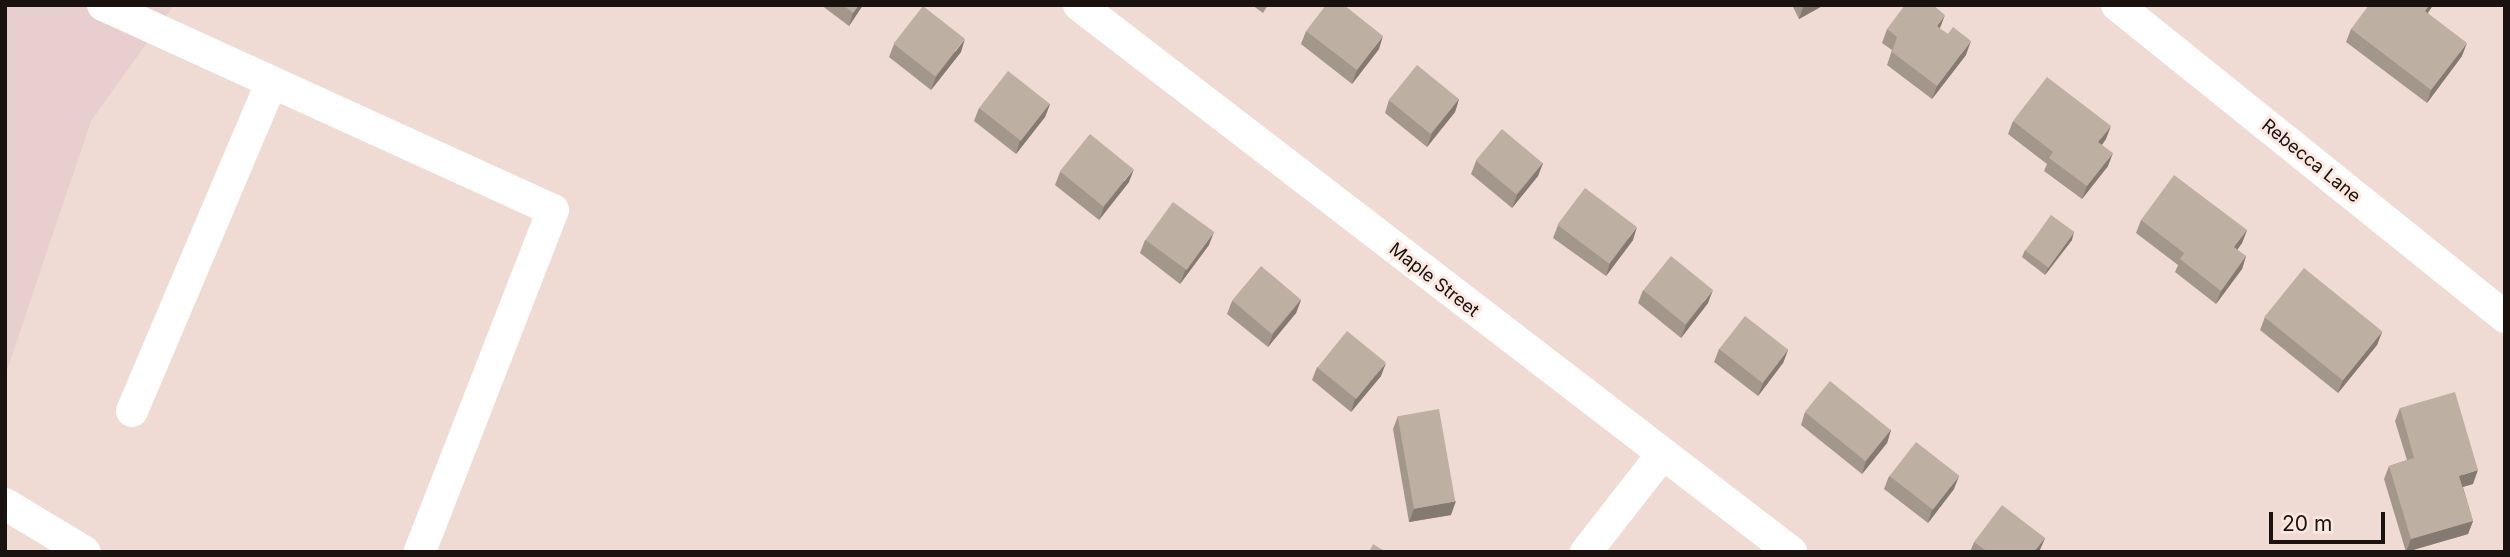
<!DOCTYPE html>
<style>
body{margin:0}
#map{position:relative;width:2510px;height:557px;overflow:hidden;background:#efdbd3;font-family:Inter,sans-serif}
div>[style]{position:absolute}
.commercial>*{inset:0;background:#e9ced0}
.minor>*{height:32px;margin:-16px;padding:0 16px;transform-origin:16px;border-radius:16px;background:#fff}
.wall>*{inset:0;background:#a3968b}
.shaded-wall>*{inset:0;background:#847a71}
.building>*{inset:0;background:#bdafa2;transform-origin:0 0}
span{translate:-50% -50%;white-space:nowrap;text-align:center;line-height:1.15;-webkit-text-stroke:6px #fce8e0;paint-order:stroke}
.street-label{font-size:18px;color:#19120f}
.frame{position:absolute;inset:0;border:7px solid #19120f;pointer-events:none}
.scale{position:absolute;left:2269px;top:512px;width:116px;height:32px;box-sizing:border-box;border:4px solid #19120f;border-top:0;padding-left:9px;font-size:21px;line-height:24px;white-space:nowrap;color:#19120f;-webkit-text-stroke:5px #fce8e0;paint-order:stroke}
</style>
<div id="map">
<div class="commercial">
<i style="clip-path:polygon(5px 5px,174px 5px,91px 121px,5px 376px)"></i>
</div>
<div class="minor">
<i style="left:103px;top:5px;width:494px;rotate:24.5deg"></i>
<i style="left:553px;top:210px;width:367px;rotate:111.3deg"></i>
<i style="left:1079px;top:5px;width:898px;rotate:37.53deg"></i>
<i style="left:2117px;top:5px;width:498px;rotate:38.8deg"></i>
<i style="left:132px;top:411px;width:355px;rotate:-67deg"></i>
<i style="left:5px;top:504px;width:93px;rotate:31deg"></i>
<i style="left:1586px;top:552px;width:122px;rotate:-52deg"></i>
</div>
<div class="wall">
<i style="clip-path:polygon(821px 5px,863px 5px,849px 26px)"></i>
<i style="clip-path:polygon(1252px 5px,1268px 5px,1263px 13px)"></i>
<i style="clip-path:polygon(1792px 5px,1824px 5px,1799px 19px)"></i>
<i style="clip-path:polygon(2432px 7px,2428px 13px,2462px 56px,2427px 103px,2346px 42px,2351px 29px)"></i>
<i style="clip-path:polygon(1887px 29px,1966px 55px,1932px 99px,1887px 65px,1892px 50px,1882px 43px)"></i>
<i style="clip-path:polygon(1306px 31px,1379px 49px,1352px 84px,1301px 44px)"></i>
<i style="clip-path:polygon(894px 44px,961px 52px,931px 90px,889px 57px)"></i>
<i style="clip-path:polygon(1459px 99px,1455px 112px,1427px 147px,1385px 113px,1389px 100px)"></i>
<i style="clip-path:polygon(1050px 104px,1045px 117px,1016px 154px,974px 121px,979px 108px)"></i>
<i style="clip-path:polygon(2013px 121px,2106px 139px,2102px 145px,2108px 166px,2082px 199px,2044px 171px,2047px 164px,2008px 134px)"></i>
<i style="clip-path:polygon(1476px 161px,1543px 163px,1538px 176px,1512px 208px,1471px 174px)"></i>
<i style="clip-path:polygon(1060px 172px,1129px 182px,1099px 220px,1055px 185px)"></i>
<i style="clip-path:polygon(2141px 220px,2247px 230px,2242px 243px,2237px 250px,2246px 256px,2242px 269px,2216px 304px,2175px 272px,2178px 265px,2136px 233px)"></i>
<i style="clip-path:polygon(1558px 225px,1633px 240px,1606px 276px,1553px 238px)"></i>
<i style="clip-path:polygon(1145px 240px,1209px 245px,1180px 284px,1140px 253px)"></i>
<i style="clip-path:polygon(2072px 240px,2045px 275px,2022px 257px,2025px 250px)"></i>
<i style="clip-path:polygon(1643px 290px,1708px 303px,1681px 338px,1638px 303px)"></i>
<i style="clip-path:polygon(1301px 300px,1296px 313px,1268px 347px,1227px 314px,1232px 301px)"></i>
<i style="clip-path:polygon(2265px 317px,2382px 332px,2377px 345px,2338px 393px,2260px 330px)"></i>
<i style="clip-path:polygon(1719px 349px,1788px 350px,1783px 363px,1758px 396px,1714px 362px)"></i>
<i style="clip-path:polygon(1317px 367px,1381px 376px,1351px 412px,1312px 380px)"></i>
<i style="clip-path:polygon(2400px 408px,2473px 484px,2463px 487px,2473px 521px,2468px 534px,2406px 552px,2384px 479px,2389px 466px,2407px 460px,2395px 421px)"></i>
<i style="clip-path:polygon(1805px 412px,1891px 430px,1887px 443px,1862px 474px,1801px 425px)"></i>
<i style="clip-path:polygon(1398px 416px,1451px 515px,1409px 522px,1393px 429px)"></i>
<i style="clip-path:polygon(1889px 476px,1954px 489px,1928px 523px,1884px 489px)"></i>
<i style="clip-path:polygon(2045px 538px,2039px 552px,1970px 552px,1974px 542px)"></i>
</div>
<div class="shaded-wall">
<i style="clip-path:polygon(859px 5px,863px 5px,849px 26px,853px 13px)"></i>
<i style="clip-path:polygon(1804px 5px,1824px 5px,1799px 19px)"></i>
<i style="clip-path:polygon(2429px 5px,2433px 5px,2420px 24px,2425px 11px)"></i>
<i style="clip-path:polygon(1945px 15px,1940px 28px,1932px 39px,1937px 26px)"></i>
<i style="clip-path:polygon(1383px 36px,1379px 49px,1352px 84px,1357px 70px)"></i>
<i style="clip-path:polygon(965px 39px,961px 52px,931px 90px,936px 77px)"></i>
<i style="clip-path:polygon(1971px 41px,1966px 55px,1932px 99px,1937px 86px)"></i>
<i style="clip-path:polygon(2467px 43px,2462px 56px,2427px 103px,2431px 90px)"></i>
<i style="clip-path:polygon(1459px 99px,1455px 112px,1427px 147px,1432px 133px)"></i>
<i style="clip-path:polygon(1050px 104px,1045px 117px,1016px 154px,1020px 141px)"></i>
<i style="clip-path:polygon(2111px 126px,2106px 139px,2094px 155px,2098px 142px)"></i>
<i style="clip-path:polygon(2113px 153px,2108px 166px,2082px 199px,2087px 186px)"></i>
<i style="clip-path:polygon(1543px 163px,1538px 176px,1512px 208px,1517px 195px)"></i>
<i style="clip-path:polygon(1134px 169px,1129px 182px,1099px 220px,1104px 207px)"></i>
<i style="clip-path:polygon(1637px 227px,1633px 240px,1606px 276px,1610px 263px)"></i>
<i style="clip-path:polygon(2247px 230px,2242px 243px,2230px 260px,2234px 247px)"></i>
<i style="clip-path:polygon(1214px 232px,1209px 245px,1180px 284px,1185px 271px)"></i>
<i style="clip-path:polygon(2074px 232px,2072px 240px,2045px 275px,2048px 268px)"></i>
<i style="clip-path:polygon(2246px 256px,2242px 269px,2216px 304px,2221px 291px)"></i>
<i style="clip-path:polygon(1713px 290px,1708px 303px,1681px 338px,1686px 325px)"></i>
<i style="clip-path:polygon(1301px 300px,1296px 313px,1268px 347px,1273px 334px)"></i>
<i style="clip-path:polygon(2382px 332px,2377px 345px,2338px 393px,2343px 380px)"></i>
<i style="clip-path:polygon(1788px 350px,1783px 363px,1758px 396px,1763px 383px)"></i>
<i style="clip-path:polygon(1386px 363px,1381px 376px,1351px 412px,1355px 399px)"></i>
<i style="clip-path:polygon(1891px 430px,1887px 443px,1862px 474px,1866px 461px)"></i>
<i style="clip-path:polygon(2478px 470px,2473px 484px,2455px 489px,2459px 476px)"></i>
<i style="clip-path:polygon(1959px 476px,1954px 489px,1928px 523px,1932px 510px)"></i>
<i style="clip-path:polygon(1456px 501px,1451px 515px,1409px 522px,1414px 509px)"></i>
<i style="clip-path:polygon(2473px 521px,2468px 534px,2406px 552px,2411px 539px)"></i>
<i style="clip-path:polygon(2045px 538px,2039px 552px,2034px 552px)"></i>
</div>
<div class="building">
<i style="clip-path:polygon(843px 5px,859px 5px,853px 13px)"></i>
<i style="clip-path:polygon(1326px 5px,1344px 5px,1383px 36px,1357px 70px,1306px 31px)"></i>
<i style="clip-path:polygon(1905px 5px,1933px 5px,1945px 15px,1937px 26px,1948px 34px,1953px 27px,1971px 41px,1937px 86px,1892px 52px,1897px 37px,1887px 29px)"></i>
<i style="clip-path:polygon(2369px 5px,2429px 5px,2425px 11px,2467px 43px,2431px 90px,2351px 29px)"></i>
<i style="left:923px;top:6px;width:53px;height:48px;rotate:38deg"></i>
<i style="left:1417px;top:65px;width:54px;height:45px;rotate:39deg"></i>
<i style="left:1008px;top:71px;width:53px;height:47px;rotate:38deg"></i>
<i style="clip-path:polygon(2047px 77px,2111px 126px,2098px 142px,2113px 153px,2087px 186px,2049px 158px,2053px 152px,2013px 121px)"></i>
<i style="left:1502px;top:129px;width:53px;height:41px;rotate:40deg"></i>
<i style="left:1090px;top:134px;width:56px;height:48px;rotate:39deg"></i>
<i style="clip-path:polygon(2174px 175px,2247px 230px,2234px 247px,2246px 256px,2221px 291px,2180px 259px,2184px 253px,2141px 220px)"></i>
<i style="left:1585px;top:188px;width:65px;height:46px;rotate:37deg"></i>
<i style="left:1173px;top:202px;width:51px;height:47px;rotate:36deg"></i>
<i style="left:2051px;top:215px;width:29px;height:44px;rotate:36deg"></i>
<i style="left:1671px;top:256px;width:54px;height:44px;rotate:39deg"></i>
<i style="left:1261px;top:266px;width:52px;height:45px;rotate:40deg"></i>
<i style="left:2304px;top:268px;width:101px;height:63px;rotate:39deg"></i>
<i style="left:1745px;top:316px;width:55px;height:42px;rotate:38deg"></i>
<i style="left:1347px;top:331px;width:50px;height:47px;rotate:39deg"></i>
<i style="left:1830px;top:381px;width:78px;height:40px;rotate:39deg"></i>
<i style="clip-path:polygon(2455px 392px,2478px 470px,2459px 476px,2473px 521px,2411px 539px,2389px 466px,2414px 458px,2400px 408px)"></i>
<i style="left:1439px;top:409px;width:94px;height:42px;rotate:80deg"></i>
<i style="left:1916px;top:442px;width:55px;height:43px;rotate:38deg"></i>
<i style="clip-path:polygon(2002px 505px,2045px 538px,2034px 552px,1988px 552px,1974px 542px)"></i>
<i style="clip-path:polygon(1373px 544px,1386px 552px,1369px 552px)"></i>
</div>
<div class="street-label">
<span style="left:2311px;top:161px;rotate:39deg">Rebecca Lane</span>
<span style="left:1434px;top:280px;rotate:38deg">Maple Street</span>
</div>
<div class="frame"></div>
<div class="scale">20 m</div>
</div>
